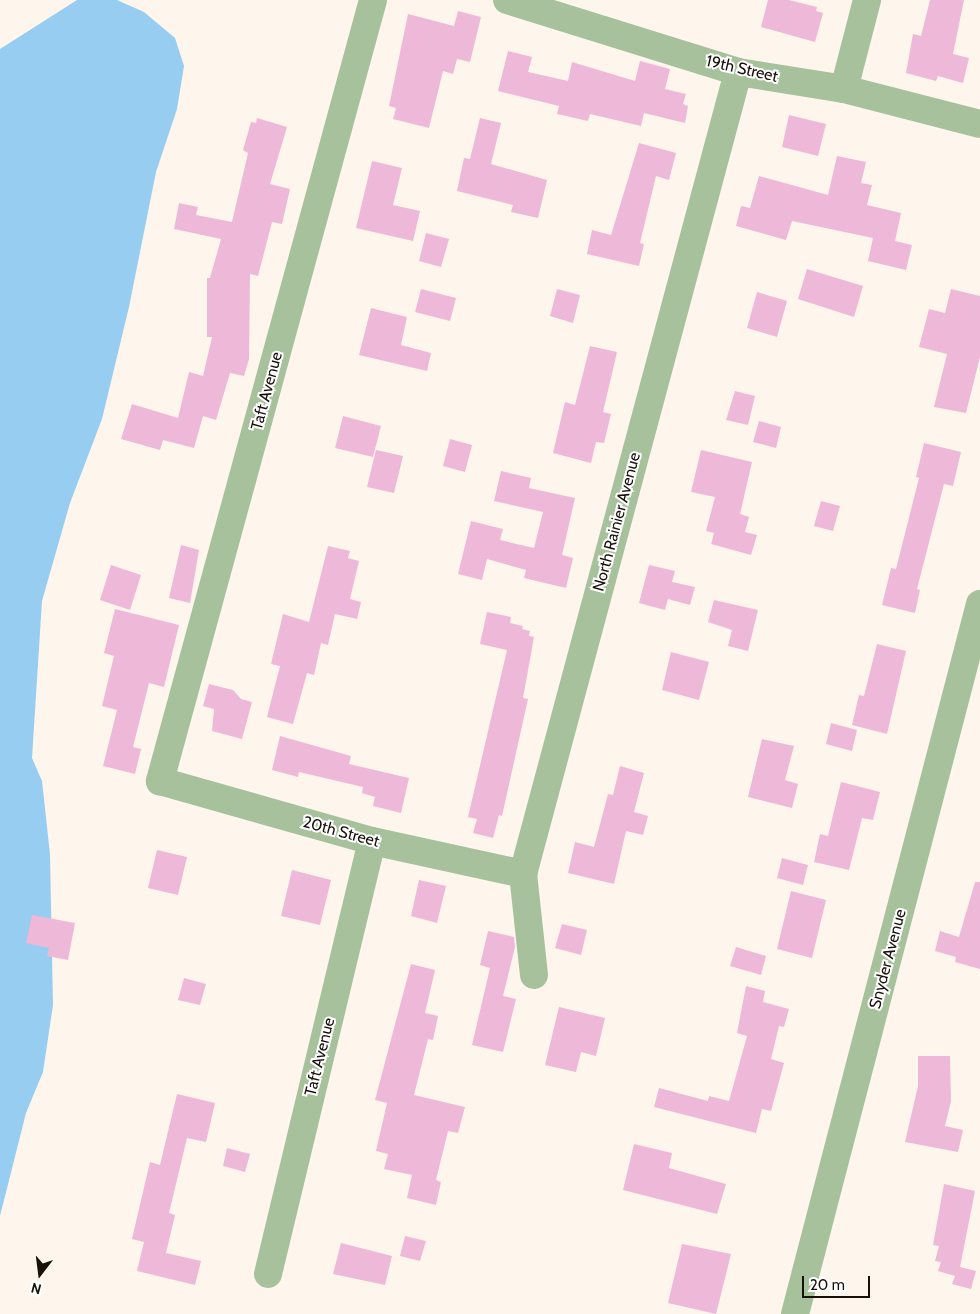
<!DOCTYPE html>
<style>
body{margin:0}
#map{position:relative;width:980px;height:1314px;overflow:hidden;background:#fef6ed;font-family:Cabin,sans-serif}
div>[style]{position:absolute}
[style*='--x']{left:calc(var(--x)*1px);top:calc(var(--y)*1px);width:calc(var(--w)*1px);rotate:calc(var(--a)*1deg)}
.water>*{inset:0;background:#97cdf0}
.building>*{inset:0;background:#eeb8d8}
.minor>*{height:28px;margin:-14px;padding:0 14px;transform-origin:14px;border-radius:14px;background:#a6c19b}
span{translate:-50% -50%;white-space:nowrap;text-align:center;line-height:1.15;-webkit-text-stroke:4px #fff;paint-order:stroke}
.street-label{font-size:16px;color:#18110a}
.north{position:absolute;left:15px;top:1249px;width:50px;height:50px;-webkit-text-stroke:4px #fff;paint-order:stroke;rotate:195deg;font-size:14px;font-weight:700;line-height:20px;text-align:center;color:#18110a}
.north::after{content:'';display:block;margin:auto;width:18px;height:22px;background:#18110a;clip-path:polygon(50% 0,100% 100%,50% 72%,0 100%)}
.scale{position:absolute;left:802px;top:1276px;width:68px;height:22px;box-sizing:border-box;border:2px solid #18110a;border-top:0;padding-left:6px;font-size:15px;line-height:18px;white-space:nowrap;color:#18110a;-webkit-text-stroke:4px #fff;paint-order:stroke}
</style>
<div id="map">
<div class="water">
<i style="clip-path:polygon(77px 0,117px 0,144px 12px,175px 38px,184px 66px,177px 109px,156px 172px,129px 307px,102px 419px,70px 503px,42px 601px,32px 758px,42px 781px,50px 854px,53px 1005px,43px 1072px,26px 1113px,0 1216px,0 49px)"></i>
</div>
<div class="building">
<i style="clip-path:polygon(768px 0,789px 0,817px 7px,816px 11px,823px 13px,815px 42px,761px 27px)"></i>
<i style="clip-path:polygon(930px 0,964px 0,953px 54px,969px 58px,963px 83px,938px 76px,936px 81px,906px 73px,913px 34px,921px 36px)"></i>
<i style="clip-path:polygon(458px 11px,481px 17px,470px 62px,457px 59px,453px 74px,443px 71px,429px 128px,393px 119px,396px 108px,389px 106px,408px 14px,454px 26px)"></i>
<i style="clip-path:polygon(508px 51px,532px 57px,528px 72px,568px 81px,572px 62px,635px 81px,640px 61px,670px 69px,665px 89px,686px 94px,683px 104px,688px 106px,685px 123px,644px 113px,641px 126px,590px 114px,588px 121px,557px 114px,559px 106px,498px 91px)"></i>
<i style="clip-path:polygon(789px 115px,826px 124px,818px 156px,782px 147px)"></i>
<i style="clip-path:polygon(257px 118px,287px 127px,270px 184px,290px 189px,282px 224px,272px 222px,258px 276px,250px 274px,249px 359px,244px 376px,230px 373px,216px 420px,203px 416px,194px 448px,163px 440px,160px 450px,121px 439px,132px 404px,178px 418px,189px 372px,203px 376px,212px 337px,207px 337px,207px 278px,210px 278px,221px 239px,174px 229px,179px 203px,198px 207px,196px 215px,232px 222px,248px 153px,243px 150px,251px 122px,256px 123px)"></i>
<i style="clip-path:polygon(480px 118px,501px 123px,491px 164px,547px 180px,538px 218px,511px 212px,513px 205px,457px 191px,464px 158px,470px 159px)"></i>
<i style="clip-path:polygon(639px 143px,676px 153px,669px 180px,656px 176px,640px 243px,644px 244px,639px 266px,587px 254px,592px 230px,611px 235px)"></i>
<i style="clip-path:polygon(837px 156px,866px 162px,861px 183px,872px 185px,867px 205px,901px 213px,895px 241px,912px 245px,906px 270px,868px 261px,873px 238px,792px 221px,786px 240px,736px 226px,741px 206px,750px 208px,759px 176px,828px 195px)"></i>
<i style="clip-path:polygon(372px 161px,402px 168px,393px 205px,420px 211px,413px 241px,356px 228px)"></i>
<i style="clip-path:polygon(426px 233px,449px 239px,441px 267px,419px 261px)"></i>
<i style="clip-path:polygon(807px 269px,863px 286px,854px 317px,798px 299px)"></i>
<i style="clip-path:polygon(421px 289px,456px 298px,450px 321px,415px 312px)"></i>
<i style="clip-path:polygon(557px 289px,580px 295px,573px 323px,550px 316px)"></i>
<i style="clip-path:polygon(951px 289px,980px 296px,980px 357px,966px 413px,934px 407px,947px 354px,919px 347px,929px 309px,945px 313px)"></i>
<i style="clip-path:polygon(757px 292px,787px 301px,777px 337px,747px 328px)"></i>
<i style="clip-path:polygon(371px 308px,407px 317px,401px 345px,431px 353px,427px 371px,359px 355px)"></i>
<i style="clip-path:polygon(590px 346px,617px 352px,603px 412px,611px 414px,604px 443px,596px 442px,591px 463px,553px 453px,565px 402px,575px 405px)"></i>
<i style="clip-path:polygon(735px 391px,755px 396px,748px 425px,726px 420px)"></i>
<i style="clip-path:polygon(343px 416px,381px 426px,373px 457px,335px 448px)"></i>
<i style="clip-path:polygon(759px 421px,781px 427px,776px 448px,753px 442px)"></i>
<i style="clip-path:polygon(450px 439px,472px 445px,465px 472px,443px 466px)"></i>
<i style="clip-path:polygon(924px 443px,961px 452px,953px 486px,944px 484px,917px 589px,920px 590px,915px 613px,882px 605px,891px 568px,896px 569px,919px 478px,916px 477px)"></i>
<i style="clip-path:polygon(376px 450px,403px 456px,394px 493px,367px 487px)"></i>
<i style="clip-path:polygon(701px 450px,752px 462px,740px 514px,749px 517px,745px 532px,757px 535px,751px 555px,711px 544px,714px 533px,706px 531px,715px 497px,691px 492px)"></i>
<i style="clip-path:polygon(501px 471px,531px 478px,529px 488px,575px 498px,562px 555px,573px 558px,566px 588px,524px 578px,526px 570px,487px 559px,482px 580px,458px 574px,471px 521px,503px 529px,500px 540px,534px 548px,543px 512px,494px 501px)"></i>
<i style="clip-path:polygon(821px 501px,840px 506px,833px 531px,814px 526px)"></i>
<i style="clip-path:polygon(181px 545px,199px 550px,190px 603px,169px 598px)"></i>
<i style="clip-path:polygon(328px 546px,350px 551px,348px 558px,359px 561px,350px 599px,361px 602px,357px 619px,335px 614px,328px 645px,321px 643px,314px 675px,307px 673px,293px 724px,267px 717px,280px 666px,271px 664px,283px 614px,309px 622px)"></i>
<i style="clip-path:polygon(111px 565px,141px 575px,130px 610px,100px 600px)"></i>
<i style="clip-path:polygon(649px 565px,675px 571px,672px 582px,695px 587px,690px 605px,668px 599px,665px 610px,639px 603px)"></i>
<i style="clip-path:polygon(714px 600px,758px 610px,748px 651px,728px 646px,732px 630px,708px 622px)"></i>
<i style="clip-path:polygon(115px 609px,179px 625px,164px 687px,149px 683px,133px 747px,141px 749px,135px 774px,103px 766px,117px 710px,102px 706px,114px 656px,104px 653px)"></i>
<i style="clip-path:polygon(487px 612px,511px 617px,510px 623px,523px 626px,522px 629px,530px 631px,529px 636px,534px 637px,523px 698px,528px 699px,502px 816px,499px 815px,493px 838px,473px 833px,477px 819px,468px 817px,507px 650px,480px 644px)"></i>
<i style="clip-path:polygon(877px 644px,906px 651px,887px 734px,852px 725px,859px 695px,864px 696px)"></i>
<i style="clip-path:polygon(671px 652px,709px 662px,699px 700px,662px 690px)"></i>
<i style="clip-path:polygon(209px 684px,233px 690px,241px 699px,252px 702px,242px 739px,212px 731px,214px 709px,203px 706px)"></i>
<i style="clip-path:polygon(831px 723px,857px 730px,852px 751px,826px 744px)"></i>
<i style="clip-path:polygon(280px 736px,351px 756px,349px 764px,409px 778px,401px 813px,373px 806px,375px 797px,362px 793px,363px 787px,299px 772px,298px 777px,272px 770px)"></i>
<i style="clip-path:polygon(762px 739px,794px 746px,785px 780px,798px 784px,792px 808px,748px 797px)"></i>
<i style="clip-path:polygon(620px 766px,644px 773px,634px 812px,648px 816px,643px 835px,626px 831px,614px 884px,568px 873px,575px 842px,594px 847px,608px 794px,613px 795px)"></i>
<i style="clip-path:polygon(841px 782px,880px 792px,873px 820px,862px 818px,849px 870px,814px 862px,820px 834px,828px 836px)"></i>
<i style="clip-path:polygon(157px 850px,187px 857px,178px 895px,148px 888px)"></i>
<i style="clip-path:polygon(782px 858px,808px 865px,803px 885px,777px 878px)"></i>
<i style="clip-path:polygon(292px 870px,331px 880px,320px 925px,281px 916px)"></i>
<i style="clip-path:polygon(419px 880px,446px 886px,437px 923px,411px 916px)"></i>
<i style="clip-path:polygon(975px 882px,980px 882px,980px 969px,955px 962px,956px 957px,935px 951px,940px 931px,959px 937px)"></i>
<i style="clip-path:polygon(791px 891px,826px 900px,812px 958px,777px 949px)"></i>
<i style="clip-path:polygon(32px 915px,75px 923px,68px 960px,47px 956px,49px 948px,26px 943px)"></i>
<i style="clip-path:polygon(562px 924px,587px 930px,581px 955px,555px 948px)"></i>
<i style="clip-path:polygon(488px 931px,514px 937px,515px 947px,503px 996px,516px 999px,503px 1052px,472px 1045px,490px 968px,480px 965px)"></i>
<i style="clip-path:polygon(736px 947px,766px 956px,761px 975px,730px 966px)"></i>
<i style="clip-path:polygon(411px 964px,435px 970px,425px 1013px,438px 1016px,433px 1040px,428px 1039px,414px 1095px,465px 1107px,458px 1133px,448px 1131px,436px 1180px,441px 1182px,436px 1205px,407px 1198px,412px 1175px,384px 1169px,388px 1154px,376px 1151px,387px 1103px,375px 1100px)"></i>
<i style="clip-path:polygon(184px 978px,206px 984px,200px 1005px,178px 1000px)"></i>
<i style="clip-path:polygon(746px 986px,765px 991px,763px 1002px,789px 1009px,784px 1027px,779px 1026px,771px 1059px,784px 1063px,771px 1111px,762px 1109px,756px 1133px,654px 1107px,659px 1088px,708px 1101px,709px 1096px,729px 1101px,747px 1036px,737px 1033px)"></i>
<i style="clip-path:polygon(559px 1007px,605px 1018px,596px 1056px,581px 1052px,576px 1072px,545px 1065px)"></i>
<i style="clip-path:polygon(918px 1056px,950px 1056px,951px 1101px,945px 1126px,963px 1130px,958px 1152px,905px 1142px,918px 1086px)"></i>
<i style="clip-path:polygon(177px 1094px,215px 1103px,206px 1142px,187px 1138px,169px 1213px,175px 1215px,166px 1253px,201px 1261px,195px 1285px,137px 1271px,144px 1242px,132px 1239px,150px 1162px,160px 1165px)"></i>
<i style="clip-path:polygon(634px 1144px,672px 1153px,669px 1168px,726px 1184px,717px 1214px,623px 1190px)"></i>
<i style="clip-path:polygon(227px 1148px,250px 1154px,245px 1172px,223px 1166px)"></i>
<i style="clip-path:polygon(944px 1184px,975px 1191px,960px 1267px,976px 1271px,971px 1289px,952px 1284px,955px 1276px,938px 1271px,941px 1262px,935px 1261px,939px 1246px,933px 1245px)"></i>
<i style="clip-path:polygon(405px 1236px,426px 1241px,420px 1261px,400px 1256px)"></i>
<i style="clip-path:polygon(341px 1243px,392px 1256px,385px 1285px,333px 1274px)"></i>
<i style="clip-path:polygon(682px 1244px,731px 1254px,716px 1314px,668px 1303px)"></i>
</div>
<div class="minor">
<i style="--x:373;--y:0;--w:810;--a:105.26"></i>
<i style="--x:160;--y:781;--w:220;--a:15.8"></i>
<i style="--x:372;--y:841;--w:155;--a:12.3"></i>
<i style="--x:507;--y:0;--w:242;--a:17.3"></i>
<i style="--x:738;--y:72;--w:107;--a:9.1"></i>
<i style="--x:844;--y:89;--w:140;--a:14.4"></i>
<i style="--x:844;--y:89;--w:92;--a:-75.5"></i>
<i style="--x:534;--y:975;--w:102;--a:-96.2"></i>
<i style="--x:523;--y:874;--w:830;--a:-74.99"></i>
<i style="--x:268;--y:1274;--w:445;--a:-76.5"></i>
<i style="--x:795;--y:1314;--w:734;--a:-75.4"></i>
</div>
<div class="street-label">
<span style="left:742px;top:69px;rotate:13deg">19th Street</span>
<span style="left:267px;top:391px;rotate:-75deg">Taft Avenue</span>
<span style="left:617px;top:522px;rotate:-75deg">North Rainier Avenue</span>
<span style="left:341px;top:832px;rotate:15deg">20th Street</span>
<span style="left:888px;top:959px;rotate:-75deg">Snyder Avenue</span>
<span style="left:320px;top:1057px;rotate:-76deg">Taft Avenue</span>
</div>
<div class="north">N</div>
<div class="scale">20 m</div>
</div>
